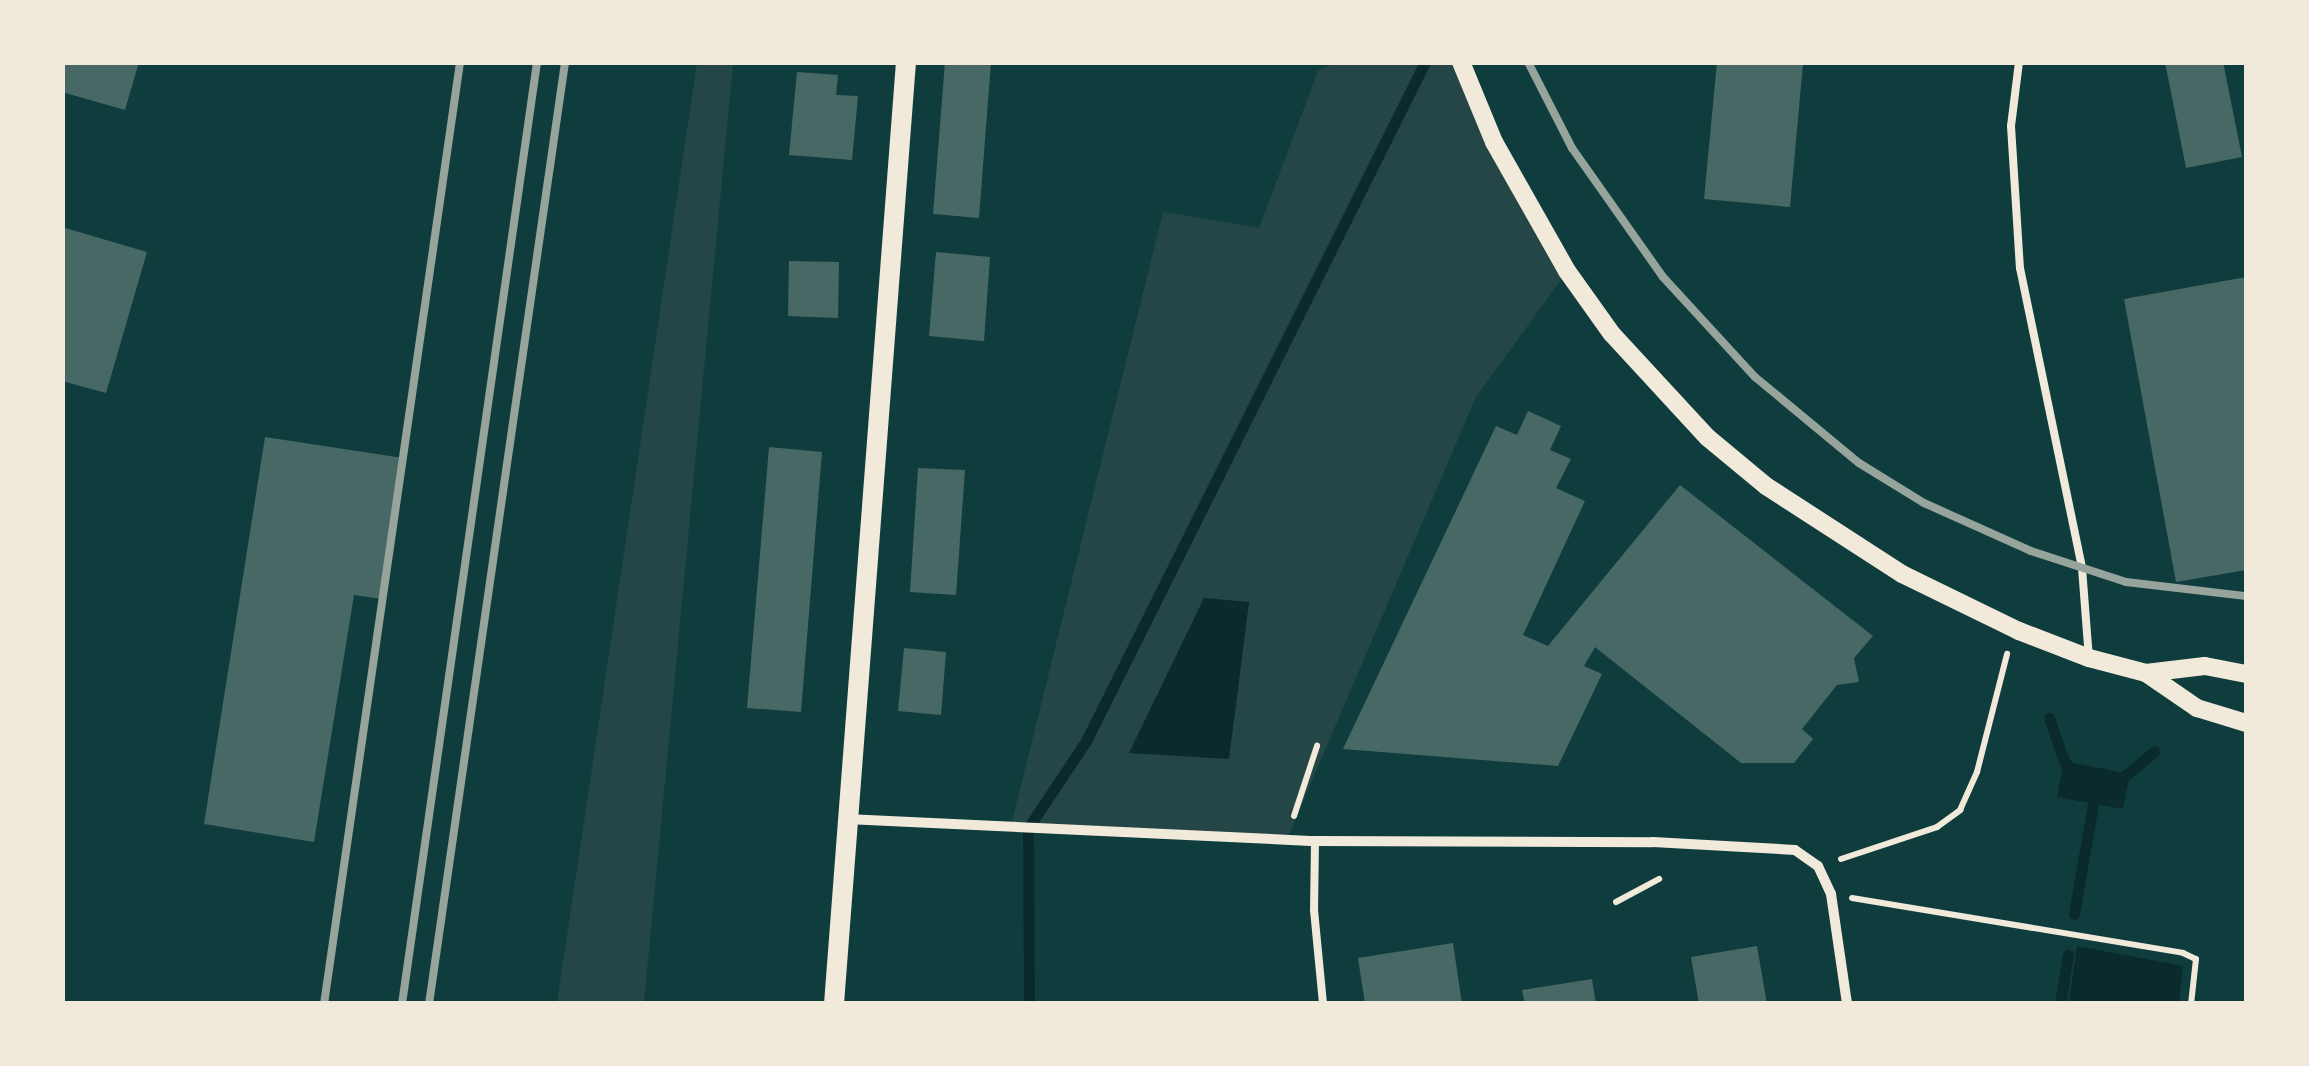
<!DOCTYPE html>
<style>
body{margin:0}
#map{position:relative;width:2309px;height:1066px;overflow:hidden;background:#0f3d3e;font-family:"Zilla Slab",serif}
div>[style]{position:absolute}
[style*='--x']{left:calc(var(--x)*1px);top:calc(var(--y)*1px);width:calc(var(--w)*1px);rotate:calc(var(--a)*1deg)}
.green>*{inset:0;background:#244646}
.water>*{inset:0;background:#0a2a2b}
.stream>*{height:11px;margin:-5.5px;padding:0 5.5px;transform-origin:5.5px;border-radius:5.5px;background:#0a2a2b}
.building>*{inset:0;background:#486865}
.path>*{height:6px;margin:-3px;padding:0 3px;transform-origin:3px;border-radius:3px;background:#f1e9da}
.service>*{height:8px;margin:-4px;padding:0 4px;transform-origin:4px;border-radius:4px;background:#f1e9da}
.minor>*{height:10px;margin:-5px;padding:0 5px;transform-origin:5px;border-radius:5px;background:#f1e9da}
.tertiary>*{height:18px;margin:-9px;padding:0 9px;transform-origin:9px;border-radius:9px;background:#f1e9da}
.secondary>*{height:20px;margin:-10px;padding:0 10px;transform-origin:10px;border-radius:10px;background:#f1e9da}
.rail>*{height:8px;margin:-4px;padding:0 4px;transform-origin:4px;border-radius:4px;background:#97a49c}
span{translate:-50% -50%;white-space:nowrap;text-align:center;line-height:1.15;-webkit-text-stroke:10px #f1e9da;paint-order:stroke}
.frame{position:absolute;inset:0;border:65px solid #f1e9da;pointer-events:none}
</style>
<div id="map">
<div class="green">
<i style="clip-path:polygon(697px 63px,733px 63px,644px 1003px,557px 1003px)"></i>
<i style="clip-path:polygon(1333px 63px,1456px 63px,1566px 273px,1476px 397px,1287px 839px,1011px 826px,1163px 212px,1259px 228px,1318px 71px)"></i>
</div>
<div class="water">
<i style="clip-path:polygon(1204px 598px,1249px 602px,1229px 759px,1129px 753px)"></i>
<i style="clip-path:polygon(2064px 761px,2130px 774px,2123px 809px,2057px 797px)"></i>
<i style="clip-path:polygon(2077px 946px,2183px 966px,2179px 1003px,2069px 1003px)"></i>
</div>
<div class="stream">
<i style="--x:2049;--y:718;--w:46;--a:70.8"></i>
<i style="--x:2064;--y:761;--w:13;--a:48"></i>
<i style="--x:2120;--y:780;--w:45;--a:-39.6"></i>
<i style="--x:2074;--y:914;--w:123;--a:-80.2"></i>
<i style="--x:1029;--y:1004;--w:176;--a:-90.3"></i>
<i style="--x:1028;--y:828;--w:105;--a:-56.3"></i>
<i style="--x:1086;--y:741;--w:759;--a:-63.47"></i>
<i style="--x:2060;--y:1004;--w:50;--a:-80.7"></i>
</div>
<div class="building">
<i style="clip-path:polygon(62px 62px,139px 62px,125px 110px,62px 92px)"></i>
<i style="clip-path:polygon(945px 62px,991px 62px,979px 218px,933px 214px)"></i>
<i style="clip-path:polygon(1717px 62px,1803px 64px,1790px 207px,1704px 199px)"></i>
<i style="clip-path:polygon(2165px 62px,2223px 62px,2242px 157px,2186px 168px)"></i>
<i style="clip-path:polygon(797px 72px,838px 75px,836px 95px,858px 96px,852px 160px,789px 155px)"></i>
<i style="clip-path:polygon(62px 227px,147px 252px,106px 393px,62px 381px)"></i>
<i style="clip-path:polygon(936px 252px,990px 257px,984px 341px,929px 336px)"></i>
<i style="clip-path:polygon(789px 261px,839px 262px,838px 318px,788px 316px)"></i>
<i style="clip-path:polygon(2246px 277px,2246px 570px,2176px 582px,2124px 299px)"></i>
<i style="clip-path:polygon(1528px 411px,1561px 426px,1550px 450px,1571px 459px,1556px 488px,1585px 501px,1523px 635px,1548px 646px,1680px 485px,1873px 636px,1854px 658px,1859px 682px,1837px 685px,1802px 729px,1813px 739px,1794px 763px,1741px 763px,1595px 647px,1584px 666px,1602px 674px,1558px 766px,1343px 749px,1496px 426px,1517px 435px)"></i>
<i style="clip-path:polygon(265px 437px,403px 458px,382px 599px,354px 595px,314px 842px,204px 824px)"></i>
<i style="clip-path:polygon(769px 447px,822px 452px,801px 712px,747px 708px)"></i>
<i style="clip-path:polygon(918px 468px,965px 470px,956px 595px,910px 592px)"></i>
<i style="clip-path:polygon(904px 648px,946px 652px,941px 715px,898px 711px)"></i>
<i style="clip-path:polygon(1453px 943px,1462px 1004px,1365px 1004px,1358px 958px)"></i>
<i style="clip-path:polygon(1757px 946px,1767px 1004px,1699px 1004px,1691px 957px)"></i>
<i style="clip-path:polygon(1592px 979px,1596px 1004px,1525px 1004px,1522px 990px)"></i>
</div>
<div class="path">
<i style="--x:1294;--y:816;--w:74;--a:-71.8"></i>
<i style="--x:1841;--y:859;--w:101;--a:-18.4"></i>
<i style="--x:1937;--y:827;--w:29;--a:-36"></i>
<i style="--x:1960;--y:810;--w:42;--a:-65.9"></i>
<i style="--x:1977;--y:772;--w:122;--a:-75.7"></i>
<i style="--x:1852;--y:898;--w:336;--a:9.4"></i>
<i style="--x:2183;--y:953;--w:14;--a:25"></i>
<i style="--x:2196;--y:959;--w:45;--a:96.3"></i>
<i style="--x:1616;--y:902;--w:49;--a:-28.1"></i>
</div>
<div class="service">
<i style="--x:2019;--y:62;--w:64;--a:97.1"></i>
<i style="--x:2011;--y:126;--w:142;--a:86.4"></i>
<i style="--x:2020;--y:268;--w:306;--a:78.3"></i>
<i style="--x:2082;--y:568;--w:90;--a:85.6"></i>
<i style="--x:1315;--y:841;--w:69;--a:90.8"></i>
<i style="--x:1314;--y:910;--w:94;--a:84.5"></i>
</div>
<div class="minor">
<i style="--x:846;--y:819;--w:470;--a:2.7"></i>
<i style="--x:1315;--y:841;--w:338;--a:0.2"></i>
<i style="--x:1653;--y:842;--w:142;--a:3.2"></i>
<i style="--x:1795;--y:850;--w:28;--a:35"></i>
<i style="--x:1818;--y:866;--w:31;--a:65"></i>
<i style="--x:1831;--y:894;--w:111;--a:81.7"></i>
</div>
<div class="tertiary">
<i style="--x:1461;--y:62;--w:87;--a:67.6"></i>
<i style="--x:1494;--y:142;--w:148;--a:60.5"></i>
<i style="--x:1567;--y:271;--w:77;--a:54.5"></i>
<i style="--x:1612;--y:334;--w:140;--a:47.3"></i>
<i style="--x:1707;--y:437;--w:77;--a:39.7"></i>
<i style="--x:1766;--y:486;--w:162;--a:32.9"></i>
<i style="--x:1902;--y:574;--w:130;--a:26"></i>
<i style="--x:2019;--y:631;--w:75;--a:21.1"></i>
<i style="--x:2089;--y:658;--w:59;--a:14.7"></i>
<i style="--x:2146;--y:673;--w:62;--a:34.5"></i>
<i style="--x:2197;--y:708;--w:51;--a:17"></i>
<i style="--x:2146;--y:673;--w:59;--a:-6.8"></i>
<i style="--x:2205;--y:666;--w:42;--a:11"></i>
</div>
<div class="secondary">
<i style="--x:834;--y:1004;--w:945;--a:-85.63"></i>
</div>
<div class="rail">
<i style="--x:1528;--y:62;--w:97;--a:62.9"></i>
<i style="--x:1572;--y:148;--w:158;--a:54.8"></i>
<i style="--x:1663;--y:277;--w:136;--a:47.4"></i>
<i style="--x:1755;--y:377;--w:135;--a:39.6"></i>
<i style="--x:1859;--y:463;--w:76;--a:31.6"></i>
<i style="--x:1924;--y:503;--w:117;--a:24.2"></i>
<i style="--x:2031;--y:551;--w:100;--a:18.1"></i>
<i style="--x:2126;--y:582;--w:121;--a:6.7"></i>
<i style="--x:324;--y:1004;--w:952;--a:-81.78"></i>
<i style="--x:402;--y:1004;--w:952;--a:-81.84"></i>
<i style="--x:429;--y:1004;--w:952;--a:-81.78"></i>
</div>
<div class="frame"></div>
</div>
